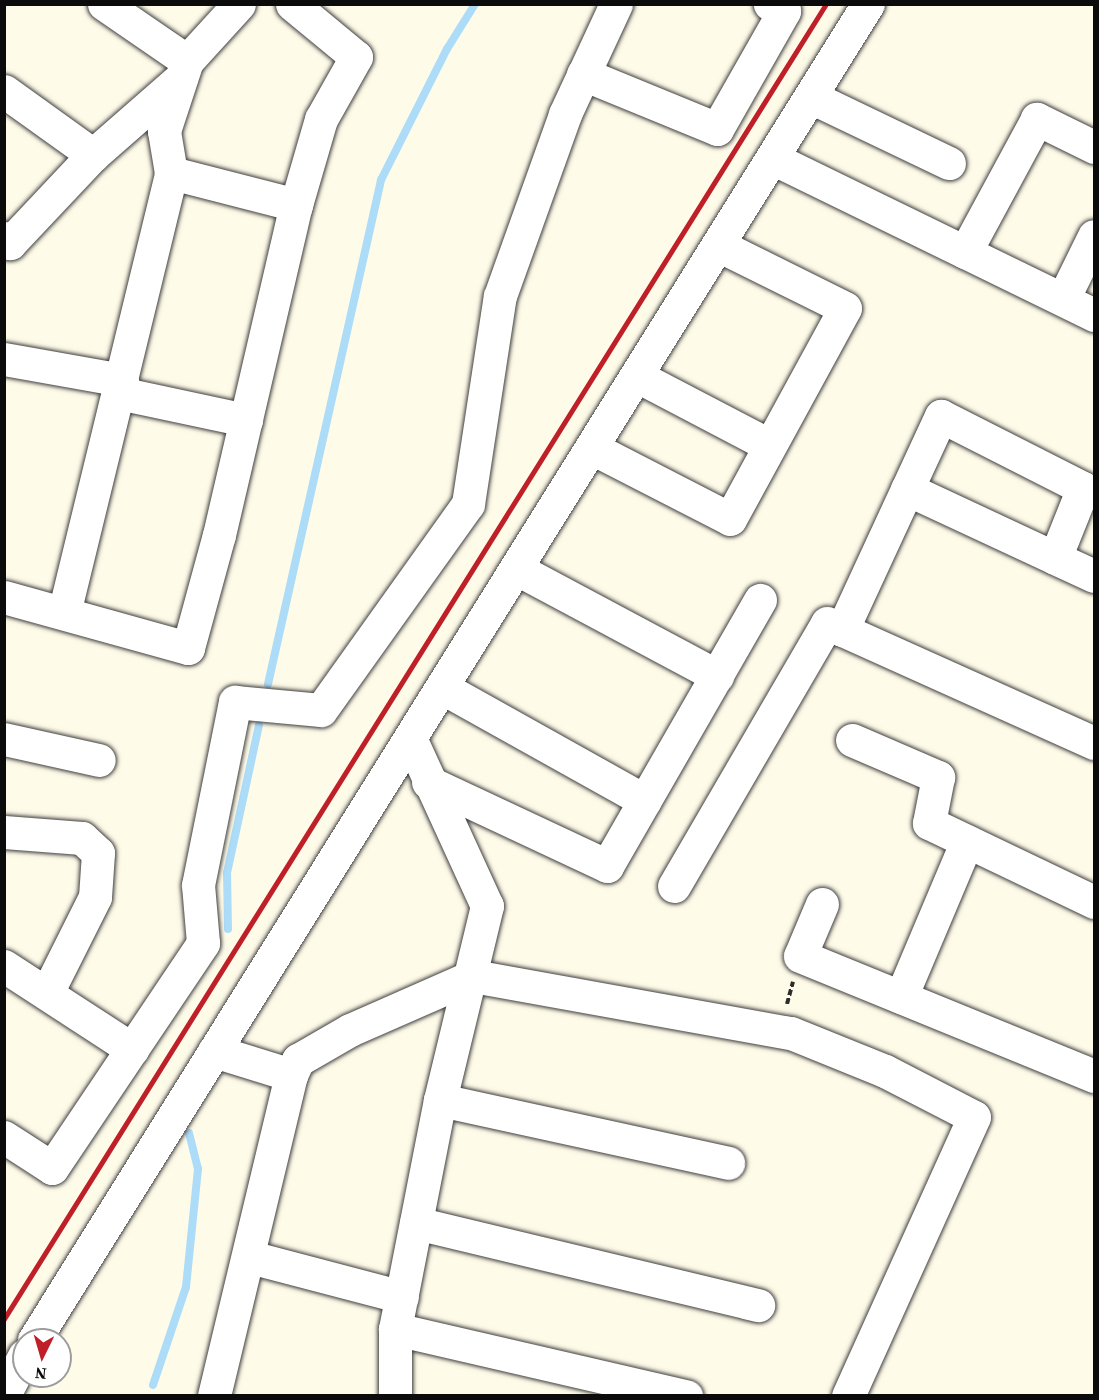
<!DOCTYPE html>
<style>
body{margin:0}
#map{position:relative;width:1099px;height:1400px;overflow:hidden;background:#fffbe9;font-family:"Source Serif 4",serif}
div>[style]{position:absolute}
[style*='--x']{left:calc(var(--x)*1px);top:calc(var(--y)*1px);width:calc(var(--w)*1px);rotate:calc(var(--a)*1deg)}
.stream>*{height:8px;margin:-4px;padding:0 4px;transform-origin:4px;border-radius:4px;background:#acdcf8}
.path>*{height:4px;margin-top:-2px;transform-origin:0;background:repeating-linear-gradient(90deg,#2d2d2d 0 6px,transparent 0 9px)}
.roads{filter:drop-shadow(0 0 2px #3e3e3e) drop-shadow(0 0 2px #3e3e3e)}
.minor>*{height:33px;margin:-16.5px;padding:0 16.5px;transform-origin:16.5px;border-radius:16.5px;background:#fff}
.rail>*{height:4.5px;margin:-2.25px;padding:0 2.25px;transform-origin:2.25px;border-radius:2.25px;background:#bf1f28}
span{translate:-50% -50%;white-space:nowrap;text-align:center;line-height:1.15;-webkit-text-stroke:6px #fff;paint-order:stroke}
.frame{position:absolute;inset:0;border:6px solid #0b0b0b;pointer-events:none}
.north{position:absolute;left:12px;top:1328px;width:60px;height:60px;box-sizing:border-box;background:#fff;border:2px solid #9d9d9d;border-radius:50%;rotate:185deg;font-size:16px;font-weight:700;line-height:24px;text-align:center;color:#0b0b0b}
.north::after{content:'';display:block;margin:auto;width:21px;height:27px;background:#bf1f28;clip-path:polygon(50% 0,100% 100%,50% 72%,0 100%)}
</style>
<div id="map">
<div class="stream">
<i style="--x:268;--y:684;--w:517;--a:-77.36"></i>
<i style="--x:381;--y:180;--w:147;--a:-63.3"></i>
<i style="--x:447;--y:49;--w:53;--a:-58.1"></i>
<i style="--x:228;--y:929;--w:56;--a:-91"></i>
<i style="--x:227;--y:873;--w:151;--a:-77.8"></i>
<i style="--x:153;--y:1385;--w:103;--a:-71.4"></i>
<i style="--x:186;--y:1287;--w:119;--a:-84.2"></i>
<i style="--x:198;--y:1169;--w:37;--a:-104"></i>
</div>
<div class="path">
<i style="--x:787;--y:1004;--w:23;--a:-75"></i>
</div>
<div class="roads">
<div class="minor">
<i style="--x:104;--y:4;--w:101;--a:34.5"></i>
<i style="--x:292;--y:4;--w:83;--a:39.6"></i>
<i style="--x:356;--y:57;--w:71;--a:119.4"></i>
<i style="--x:321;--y:119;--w:90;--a:106.2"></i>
<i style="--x:583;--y:74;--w:145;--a:22.3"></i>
<i style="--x:717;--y:129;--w:136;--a:-60.4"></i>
<i style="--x:784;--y:11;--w:16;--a:-153"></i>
<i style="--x:4;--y:91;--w:110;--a:35.7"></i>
<i style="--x:93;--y:155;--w:117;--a:-41.2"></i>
<i style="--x:811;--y:97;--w:153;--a:25.6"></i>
<i style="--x:1094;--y:147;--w:64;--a:-153.8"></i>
<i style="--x:1037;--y:119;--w:151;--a:118.4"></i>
<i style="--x:965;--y:252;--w:144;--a:26"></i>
<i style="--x:772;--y:158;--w:215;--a:26"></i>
<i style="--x:4;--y:238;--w:8;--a:40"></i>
<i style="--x:10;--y:243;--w:121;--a:-46.7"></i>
<i style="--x:1063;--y:299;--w:70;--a:-63.8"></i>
<i style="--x:4;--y:359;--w:120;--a:10.1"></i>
<i style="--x:637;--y:376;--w:149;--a:27.6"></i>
<i style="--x:119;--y:393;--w:130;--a:12"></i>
<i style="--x:592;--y:448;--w:155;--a:27.2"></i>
<i style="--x:730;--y:519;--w:240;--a:-61.4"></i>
<i style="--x:845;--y:308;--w:142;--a:-153.6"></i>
<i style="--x:907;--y:489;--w:163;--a:25"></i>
<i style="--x:517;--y:569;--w:227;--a:28.1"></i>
<i style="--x:4;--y:597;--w:191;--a:15.5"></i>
<i style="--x:188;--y:648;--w:117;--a:-74.7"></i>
<i style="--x:219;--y:535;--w:339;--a:-76.9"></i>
<i style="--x:296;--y:205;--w:129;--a:-165.6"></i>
<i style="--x:64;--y:613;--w:453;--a:-76.3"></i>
<i style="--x:171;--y:173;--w:43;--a:-99.5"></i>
<i style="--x:164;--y:131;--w:74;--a:-71.8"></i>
<i style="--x:187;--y:61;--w:77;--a:-47.6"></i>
<i style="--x:842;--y:630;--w:236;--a:-65.2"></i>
<i style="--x:941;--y:416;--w:159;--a:26.9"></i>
<i style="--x:1083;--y:488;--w:75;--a:111.8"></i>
<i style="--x:1055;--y:558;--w:43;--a:24.8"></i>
<i style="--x:443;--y:688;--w:231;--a:29.2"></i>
<i style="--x:4;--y:739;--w:97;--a:12.5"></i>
<i style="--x:852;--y:740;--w:94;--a:23.3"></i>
<i style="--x:938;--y:777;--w:47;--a:101.1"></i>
<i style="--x:929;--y:823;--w:183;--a:25.6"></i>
<i style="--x:428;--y:782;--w:198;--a:25.1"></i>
<i style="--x:607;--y:866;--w:307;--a:-60.1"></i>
<i style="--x:4;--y:832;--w:78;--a:4.4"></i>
<i style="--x:82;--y:838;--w:22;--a:43"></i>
<i style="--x:98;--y:853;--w:44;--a:93.9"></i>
<i style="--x:95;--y:897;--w:107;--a:116.6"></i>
<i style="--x:674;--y:886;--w:304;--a:-59.8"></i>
<i style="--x:827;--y:623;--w:293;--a:24.2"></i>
<i style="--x:822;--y:904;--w:56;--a:112.9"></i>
<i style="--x:800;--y:956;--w:318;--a:22.2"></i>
<i style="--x:4;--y:966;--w:153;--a:33"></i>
<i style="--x:901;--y:997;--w:169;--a:-67.1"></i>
<i style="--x:214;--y:1051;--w:81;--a:17.3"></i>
<i style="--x:291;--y:1075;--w:330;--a:103.5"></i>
<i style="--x:291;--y:1075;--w:17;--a:-65"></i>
<i style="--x:298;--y:1060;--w:60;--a:-30"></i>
<i style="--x:350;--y:1030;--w:134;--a:-23.7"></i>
<i style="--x:473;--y:976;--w:323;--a:10.2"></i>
<i style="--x:791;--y:1033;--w:101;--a:22"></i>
<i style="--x:885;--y:1071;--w:100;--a:27.3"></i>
<i style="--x:974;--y:1117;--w:306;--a:114.3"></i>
<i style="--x:440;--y:1100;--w:295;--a:12.3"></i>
<i style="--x:4;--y:1137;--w:57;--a:32.9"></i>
<i style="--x:52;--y:1168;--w:271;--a:-56.1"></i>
<i style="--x:203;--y:943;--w:58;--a:-94.9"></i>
<i style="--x:198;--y:885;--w:187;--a:-78.6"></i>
<i style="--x:235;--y:702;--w:86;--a:5.3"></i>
<i style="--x:321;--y:710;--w:253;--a:-54.5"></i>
<i style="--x:468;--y:504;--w:210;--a:-81.3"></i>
<i style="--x:500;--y:296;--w:193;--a:-70.3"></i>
<i style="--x:565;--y:114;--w:121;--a:-65.1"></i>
<i style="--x:416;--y:1223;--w:352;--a:13.5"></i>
<i style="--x:250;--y:1257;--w:157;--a:14.7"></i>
<i style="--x:395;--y:1329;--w:299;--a:13"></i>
<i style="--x:34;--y:1340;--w:1575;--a:-58.03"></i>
<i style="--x:4;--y:1395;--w:44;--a:-62.9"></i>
<i style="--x:395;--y:1396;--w:67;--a:-90"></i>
<i style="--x:395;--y:1329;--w:233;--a:-78.9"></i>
<i style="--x:440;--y:1100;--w:200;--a:-76.4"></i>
<i style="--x:487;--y:906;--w:183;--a:-114.6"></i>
</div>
</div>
<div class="rail">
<i style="--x:4;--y:1319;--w:1551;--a:-57.99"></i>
</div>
<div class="frame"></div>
<div class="north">N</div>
</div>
